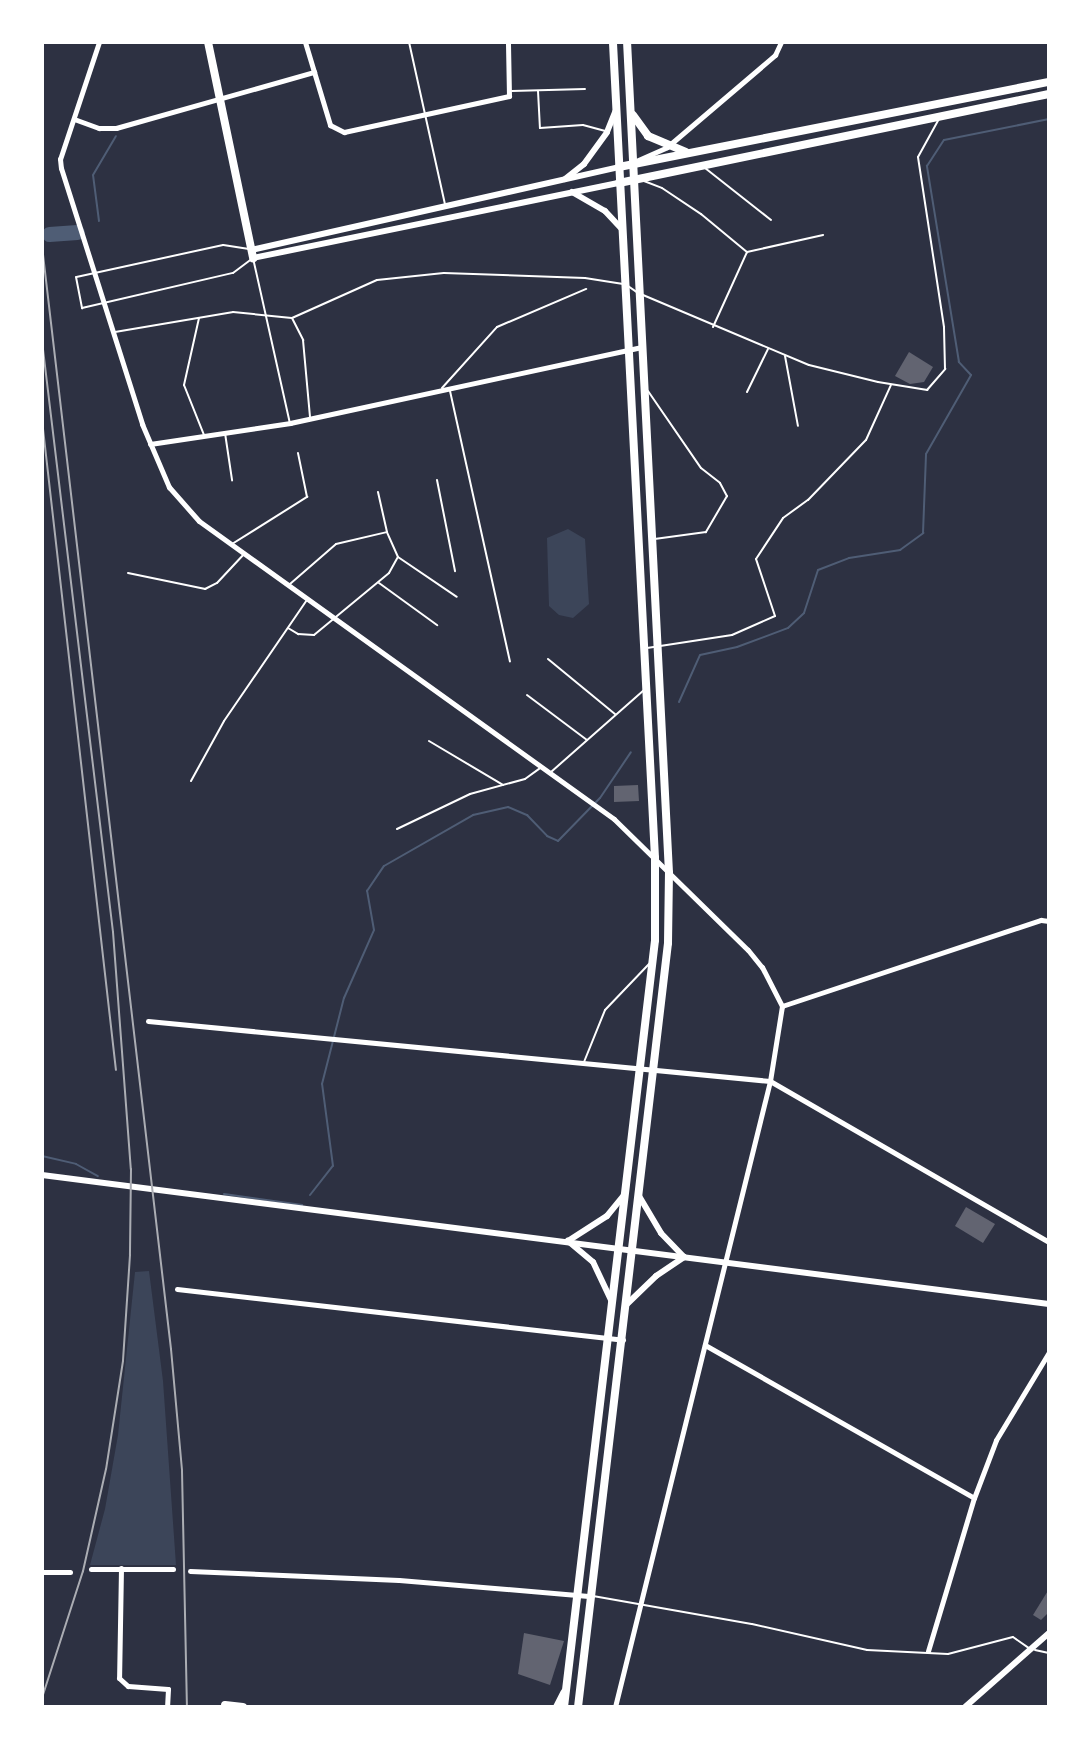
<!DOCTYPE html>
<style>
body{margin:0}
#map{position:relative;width:1091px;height:1749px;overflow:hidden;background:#2d3142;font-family:Bitter,serif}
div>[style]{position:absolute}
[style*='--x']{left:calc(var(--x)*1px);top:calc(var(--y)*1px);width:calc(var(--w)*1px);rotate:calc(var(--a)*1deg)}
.green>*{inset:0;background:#3c4559}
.stream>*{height:2px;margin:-1px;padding:0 1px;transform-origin:1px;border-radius:1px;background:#4f5d75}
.river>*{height:15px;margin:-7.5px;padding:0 7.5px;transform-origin:7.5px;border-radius:7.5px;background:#4f5d75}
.building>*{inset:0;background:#626471}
.service>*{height:2px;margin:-1px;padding:0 1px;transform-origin:1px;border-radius:1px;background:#fff}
.minor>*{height:5px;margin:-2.5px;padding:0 2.5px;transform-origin:2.5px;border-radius:2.5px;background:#fff}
.tertiary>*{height:6px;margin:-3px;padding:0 3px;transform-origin:3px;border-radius:3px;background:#fff}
.secondary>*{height:8px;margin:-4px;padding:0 4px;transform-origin:4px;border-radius:4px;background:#fff}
.primary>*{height:8px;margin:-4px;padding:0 4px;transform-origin:4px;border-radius:4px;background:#fff}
.rail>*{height:2px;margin:-1px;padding:0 1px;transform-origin:1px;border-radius:1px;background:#abadb3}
span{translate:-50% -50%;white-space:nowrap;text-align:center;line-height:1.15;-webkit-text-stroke:5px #fff;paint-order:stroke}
.frame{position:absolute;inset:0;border:44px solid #fff;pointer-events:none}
</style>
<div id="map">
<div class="green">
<i style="clip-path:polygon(568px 529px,585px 539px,589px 604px,573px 618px,559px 615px,549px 606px,547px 538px)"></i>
<i style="clip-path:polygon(149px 1271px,163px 1381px,176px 1565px,90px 1565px,105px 1509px,118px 1435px,135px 1272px)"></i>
</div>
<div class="stream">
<i style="--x:99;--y:221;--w:46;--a:-97.4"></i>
<i style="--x:93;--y:175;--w:45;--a:-59.5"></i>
<i style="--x:679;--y:702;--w:51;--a:-65.9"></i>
<i style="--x:700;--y:655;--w:38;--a:-12"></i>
<i style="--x:737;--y:647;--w:54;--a:-20.4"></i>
<i style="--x:788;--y:628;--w:22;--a:-43"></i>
<i style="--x:804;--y:613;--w:45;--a:-72"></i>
<i style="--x:818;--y:570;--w:33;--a:-21"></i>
<i style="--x:849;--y:558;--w:52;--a:-8.9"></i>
<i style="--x:900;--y:550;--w:29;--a:-36"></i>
<i style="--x:923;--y:533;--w:79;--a:-87.8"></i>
<i style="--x:926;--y:454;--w:91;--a:-60.3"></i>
<i style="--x:971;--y:375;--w:18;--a:-133"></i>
<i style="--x:959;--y:362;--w:199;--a:-99.3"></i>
<i style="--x:927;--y:166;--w:31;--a:-57"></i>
<i style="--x:944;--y:140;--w:107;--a:-11.3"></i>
<i style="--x:42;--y:1156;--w:35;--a:13"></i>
<i style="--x:76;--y:1164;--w:25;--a:29"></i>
<i style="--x:224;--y:1194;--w:79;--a:8"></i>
<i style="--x:310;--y:1195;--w:37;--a:-52"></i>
<i style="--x:333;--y:1166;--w:83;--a:-97.6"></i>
<i style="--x:322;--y:1084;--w:89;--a:-75.7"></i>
<i style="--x:344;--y:998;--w:74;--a:-66.2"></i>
<i style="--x:374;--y:930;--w:40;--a:-100"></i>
<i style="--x:367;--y:891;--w:30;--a:-56"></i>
<i style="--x:384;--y:866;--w:103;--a:-29.8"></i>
<i style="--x:473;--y:815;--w:36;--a:-13"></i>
<i style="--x:508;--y:807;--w:21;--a:23"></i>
<i style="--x:527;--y:815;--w:29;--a:46"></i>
<i style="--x:547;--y:836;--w:12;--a:24"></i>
<i style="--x:558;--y:841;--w:60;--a:-45.7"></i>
<i style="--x:600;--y:798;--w:55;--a:-56"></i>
</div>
<div class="river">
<i style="--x:49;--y:234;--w:28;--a:-4"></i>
</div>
<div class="building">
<i style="clip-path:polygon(909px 352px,933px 367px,924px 382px,910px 384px,895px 376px)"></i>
<i style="clip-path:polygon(638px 785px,639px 801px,614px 802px,614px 786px)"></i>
<i style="clip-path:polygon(966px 1207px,995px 1224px,983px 1243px,955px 1226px)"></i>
<i style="clip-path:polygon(1049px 1589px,1049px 1612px,1041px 1620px,1033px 1615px)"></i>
<i style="clip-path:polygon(524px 1633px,564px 1641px,550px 1685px,518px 1674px)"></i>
</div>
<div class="service">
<i style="--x:409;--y:42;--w:166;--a:77.5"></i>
<i style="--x:512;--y:91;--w:73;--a:-1.6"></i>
<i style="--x:538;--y:91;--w:37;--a:87"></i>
<i style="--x:540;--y:128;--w:43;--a:-4"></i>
<i style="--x:583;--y:125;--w:23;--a:15"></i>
<i style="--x:705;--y:168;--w:84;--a:38.2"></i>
<i style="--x:644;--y:181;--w:19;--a:21"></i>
<i style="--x:662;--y:188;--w:47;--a:33.7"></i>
<i style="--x:701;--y:214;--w:60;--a:39.6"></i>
<i style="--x:249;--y:249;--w:26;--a:-171"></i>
<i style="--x:223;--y:245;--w:150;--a:167.7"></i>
<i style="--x:76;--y:277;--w:32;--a:79"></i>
<i style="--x:82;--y:308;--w:155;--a:-13.1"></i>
<i style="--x:233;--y:273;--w:25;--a:-37"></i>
<i style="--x:253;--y:258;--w:169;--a:77.4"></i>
<i style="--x:747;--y:252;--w:78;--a:-12.6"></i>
<i style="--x:628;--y:286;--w:12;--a:35"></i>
<i style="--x:643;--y:295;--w:180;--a:22.9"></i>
<i style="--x:809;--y:365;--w:71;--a:13.8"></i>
<i style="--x:878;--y:382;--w:50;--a:9.3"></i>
<i style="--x:927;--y:390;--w:28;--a:-49"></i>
<i style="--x:945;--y:369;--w:42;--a:-91.4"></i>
<i style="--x:944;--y:327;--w:172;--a:-98.7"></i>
<i style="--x:918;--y:157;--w:43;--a:-61.1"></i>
<i style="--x:199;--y:318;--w:69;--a:102.6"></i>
<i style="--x:184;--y:385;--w:54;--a:68.2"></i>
<i style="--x:292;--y:318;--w:25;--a:63"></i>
<i style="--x:303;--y:340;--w:77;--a:84.8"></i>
<i style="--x:713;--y:327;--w:82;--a:-65.6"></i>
<i style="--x:115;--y:332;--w:120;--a:-9.6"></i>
<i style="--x:233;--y:312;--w:59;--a:5.8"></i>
<i style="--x:292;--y:318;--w:93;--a:-24.1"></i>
<i style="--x:377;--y:280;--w:67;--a:-6"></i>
<i style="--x:444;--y:273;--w:141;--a:2"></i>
<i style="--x:585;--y:278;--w:37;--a:9"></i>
<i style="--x:785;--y:356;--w:71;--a:79.5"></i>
<i style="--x:442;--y:388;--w:82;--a:-48"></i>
<i style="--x:497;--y:327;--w:97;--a:-23.1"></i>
<i style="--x:450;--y:391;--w:277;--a:77.5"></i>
<i style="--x:648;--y:391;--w:93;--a:55.5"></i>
<i style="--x:701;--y:468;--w:24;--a:38"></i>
<i style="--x:720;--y:483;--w:15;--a:62"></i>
<i style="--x:727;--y:496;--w:42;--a:120.3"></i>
<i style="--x:706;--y:532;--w:52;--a:172.3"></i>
<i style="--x:747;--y:392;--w:48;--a:-64"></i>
<i style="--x:225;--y:433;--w:48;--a:81.5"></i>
<i style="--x:437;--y:480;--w:93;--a:78.8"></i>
<i style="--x:232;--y:544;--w:89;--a:-32.1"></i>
<i style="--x:307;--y:497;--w:45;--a:-101.6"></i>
<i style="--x:398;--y:557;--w:71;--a:34.1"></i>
<i style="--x:128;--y:573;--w:79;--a:11.7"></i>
<i style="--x:205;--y:589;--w:13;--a:-27"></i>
<i style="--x:217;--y:583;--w:38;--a:-47"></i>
<i style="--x:379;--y:583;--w:72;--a:35.9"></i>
<i style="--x:290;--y:584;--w:61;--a:-41"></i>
<i style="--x:336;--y:544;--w:52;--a:-13.2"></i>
<i style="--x:288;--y:628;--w:12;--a:31"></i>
<i style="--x:298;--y:634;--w:16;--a:4"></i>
<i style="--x:314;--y:635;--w:97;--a:-39.6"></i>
<i style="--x:389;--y:573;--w:18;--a:-61"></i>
<i style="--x:398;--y:557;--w:27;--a:-114"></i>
<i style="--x:387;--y:532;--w:41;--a:-102.7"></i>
<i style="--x:647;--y:648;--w:86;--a:-8.7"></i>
<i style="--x:732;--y:635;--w:47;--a:-23.8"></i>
<i style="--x:775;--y:616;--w:60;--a:-108.4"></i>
<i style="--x:756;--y:559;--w:49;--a:-56.6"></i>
<i style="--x:783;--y:518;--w:31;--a:-36"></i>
<i style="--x:808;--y:500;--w:83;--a:-46"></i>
<i style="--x:866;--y:440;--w:60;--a:-65.6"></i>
<i style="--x:548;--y:659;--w:87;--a:39.4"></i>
<i style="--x:527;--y:695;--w:75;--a:36.9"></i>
<i style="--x:429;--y:741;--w:86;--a:30.7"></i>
<i style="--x:551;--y:772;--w:124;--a:-41.4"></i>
<i style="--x:191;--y:781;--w:68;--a:-61.2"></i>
<i style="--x:224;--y:721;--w:147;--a:-55.6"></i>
<i style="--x:397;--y:829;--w:81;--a:-25.6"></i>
<i style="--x:470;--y:794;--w:57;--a:-15.3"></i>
<i style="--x:525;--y:779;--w:19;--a:-36"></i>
<i style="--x:584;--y:1062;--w:56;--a:-68"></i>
<i style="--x:605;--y:1010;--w:64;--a:-46.3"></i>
<i style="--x:593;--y:1596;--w:161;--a:10"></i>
<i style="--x:752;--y:1624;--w:118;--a:12.7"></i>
<i style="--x:867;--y:1650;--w:81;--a:2.8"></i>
<i style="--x:948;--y:1654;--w:67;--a:-14.7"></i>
<i style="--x:1013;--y:1637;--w:19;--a:35"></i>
<i style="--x:1035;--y:1650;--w:14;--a:12"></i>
</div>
<div class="minor">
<i style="--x:99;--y:42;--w:123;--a:108.4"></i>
<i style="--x:60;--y:159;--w:9;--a:84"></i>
<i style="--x:61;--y:168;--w:269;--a:72.4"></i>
<i style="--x:142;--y:424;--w:69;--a:66.8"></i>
<i style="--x:169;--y:487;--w:45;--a:48.6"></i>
<i style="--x:199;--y:521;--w:511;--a:35.68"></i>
<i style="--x:614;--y:819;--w:187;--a:44.4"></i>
<i style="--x:748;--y:950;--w:22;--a:51"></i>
<i style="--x:762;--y:967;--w:44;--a:62.9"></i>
<i style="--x:782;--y:1006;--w:76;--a:99.1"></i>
<i style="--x:770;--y:1081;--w:645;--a:103.91"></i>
<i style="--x:305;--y:42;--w:87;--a:73.2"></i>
<i style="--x:330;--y:125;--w:16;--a:27"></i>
<i style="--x:344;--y:132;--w:169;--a:-12.3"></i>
<i style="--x:509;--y:96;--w:54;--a:-91.1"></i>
<i style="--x:74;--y:119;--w:27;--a:20"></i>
<i style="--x:99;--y:128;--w:17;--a:0"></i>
<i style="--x:116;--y:128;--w:206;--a:-15.8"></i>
<i style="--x:636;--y:161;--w:34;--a:-24"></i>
<i style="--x:667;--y:147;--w:142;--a:-40.4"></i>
<i style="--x:775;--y:55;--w:14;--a:-65"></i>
<i style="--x:150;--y:444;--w:142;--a:-8.5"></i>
<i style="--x:290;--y:423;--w:361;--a:-12.2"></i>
<i style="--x:782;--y:1006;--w:273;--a:-18.4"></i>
<i style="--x:1041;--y:920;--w:8;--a:7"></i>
<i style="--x:148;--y:1021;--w:625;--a:5.51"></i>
<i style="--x:770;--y:1081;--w:322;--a:30"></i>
<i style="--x:177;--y:1289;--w:449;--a:6.5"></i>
<i style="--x:705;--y:1345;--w:309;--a:29.6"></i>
<i style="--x:121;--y:1568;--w:110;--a:91"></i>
<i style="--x:119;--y:1678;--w:12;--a:42"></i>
<i style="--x:128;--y:1686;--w:40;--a:4.3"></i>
<i style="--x:168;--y:1689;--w:18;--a:93"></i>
<i style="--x:91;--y:1569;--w:82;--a:0"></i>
<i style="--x:190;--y:1571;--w:209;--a:2.5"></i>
<i style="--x:399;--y:1580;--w:193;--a:4.8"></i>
<i style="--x:42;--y:1572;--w:28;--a:0"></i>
<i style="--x:928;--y:1651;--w:160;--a:-73.3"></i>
<i style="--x:974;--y:1498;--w:62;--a:-69.2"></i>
<i style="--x:996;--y:1440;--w:103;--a:-58.9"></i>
</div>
<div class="tertiary">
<i style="--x:565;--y:179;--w:24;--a:-38"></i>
<i style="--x:584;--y:164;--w:39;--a:-54"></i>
<i style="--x:607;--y:132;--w:22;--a:-68"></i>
<i style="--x:572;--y:192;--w:38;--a:30"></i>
<i style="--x:605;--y:211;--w:26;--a:47"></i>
<i style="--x:251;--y:250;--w:377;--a:-12.7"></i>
<i style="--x:253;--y:258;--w:374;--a:-11.6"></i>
<i style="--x:42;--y:1175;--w:1015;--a:7.3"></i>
<i style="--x:611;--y:1300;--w:42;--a:-115.3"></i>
<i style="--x:593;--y:1262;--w:33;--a:-140"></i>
<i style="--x:568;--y:1241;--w:46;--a:-32.7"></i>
<i style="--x:607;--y:1216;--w:27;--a:-51"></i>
<i style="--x:626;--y:1305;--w:42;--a:-44"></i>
<i style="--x:656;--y:1276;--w:34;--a:-34"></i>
<i style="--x:684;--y:1257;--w:33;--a:-134"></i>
<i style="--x:661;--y:1233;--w:43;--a:-120.7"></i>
<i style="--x:965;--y:1707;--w:112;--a:-41.4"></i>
</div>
<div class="secondary">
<i style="--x:208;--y:42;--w:221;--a:78.2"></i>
</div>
<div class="primary">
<i style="--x:633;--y:115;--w:26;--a:54"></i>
<i style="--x:648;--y:136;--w:41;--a:22.8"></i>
<i style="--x:619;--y:167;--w:438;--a:-11.2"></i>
<i style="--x:619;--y:183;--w:439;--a:-11.7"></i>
<i style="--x:225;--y:1705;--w:18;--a:6"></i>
<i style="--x:557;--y:1707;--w:16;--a:-63"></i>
<i style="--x:564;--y:1707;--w:772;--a:-83.23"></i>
<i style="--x:655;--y:940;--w:82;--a:-90"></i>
<i style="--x:655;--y:858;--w:817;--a:-92.95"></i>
<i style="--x:578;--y:1707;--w:769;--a:-83.28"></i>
<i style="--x:668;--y:943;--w:70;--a:-89.2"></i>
<i style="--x:669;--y:873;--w:832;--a:-92.89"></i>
</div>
<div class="rail">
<i style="--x:42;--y:246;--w:1111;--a:83.33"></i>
<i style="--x:171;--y:1349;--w:122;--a:84.8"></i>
<i style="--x:182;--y:1471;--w:236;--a:88.8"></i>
<i style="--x:42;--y:341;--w:595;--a:83.15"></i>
<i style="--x:113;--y:932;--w:238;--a:85.7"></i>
<i style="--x:131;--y:1169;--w:86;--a:90.7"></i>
<i style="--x:130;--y:1255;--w:106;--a:93.8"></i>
<i style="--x:123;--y:1361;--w:109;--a:98.9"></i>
<i style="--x:106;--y:1469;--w:105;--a:102.7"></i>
<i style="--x:83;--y:1571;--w:133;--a:107.9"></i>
<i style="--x:42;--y:420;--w:654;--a:83.51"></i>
</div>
<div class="frame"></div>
</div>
